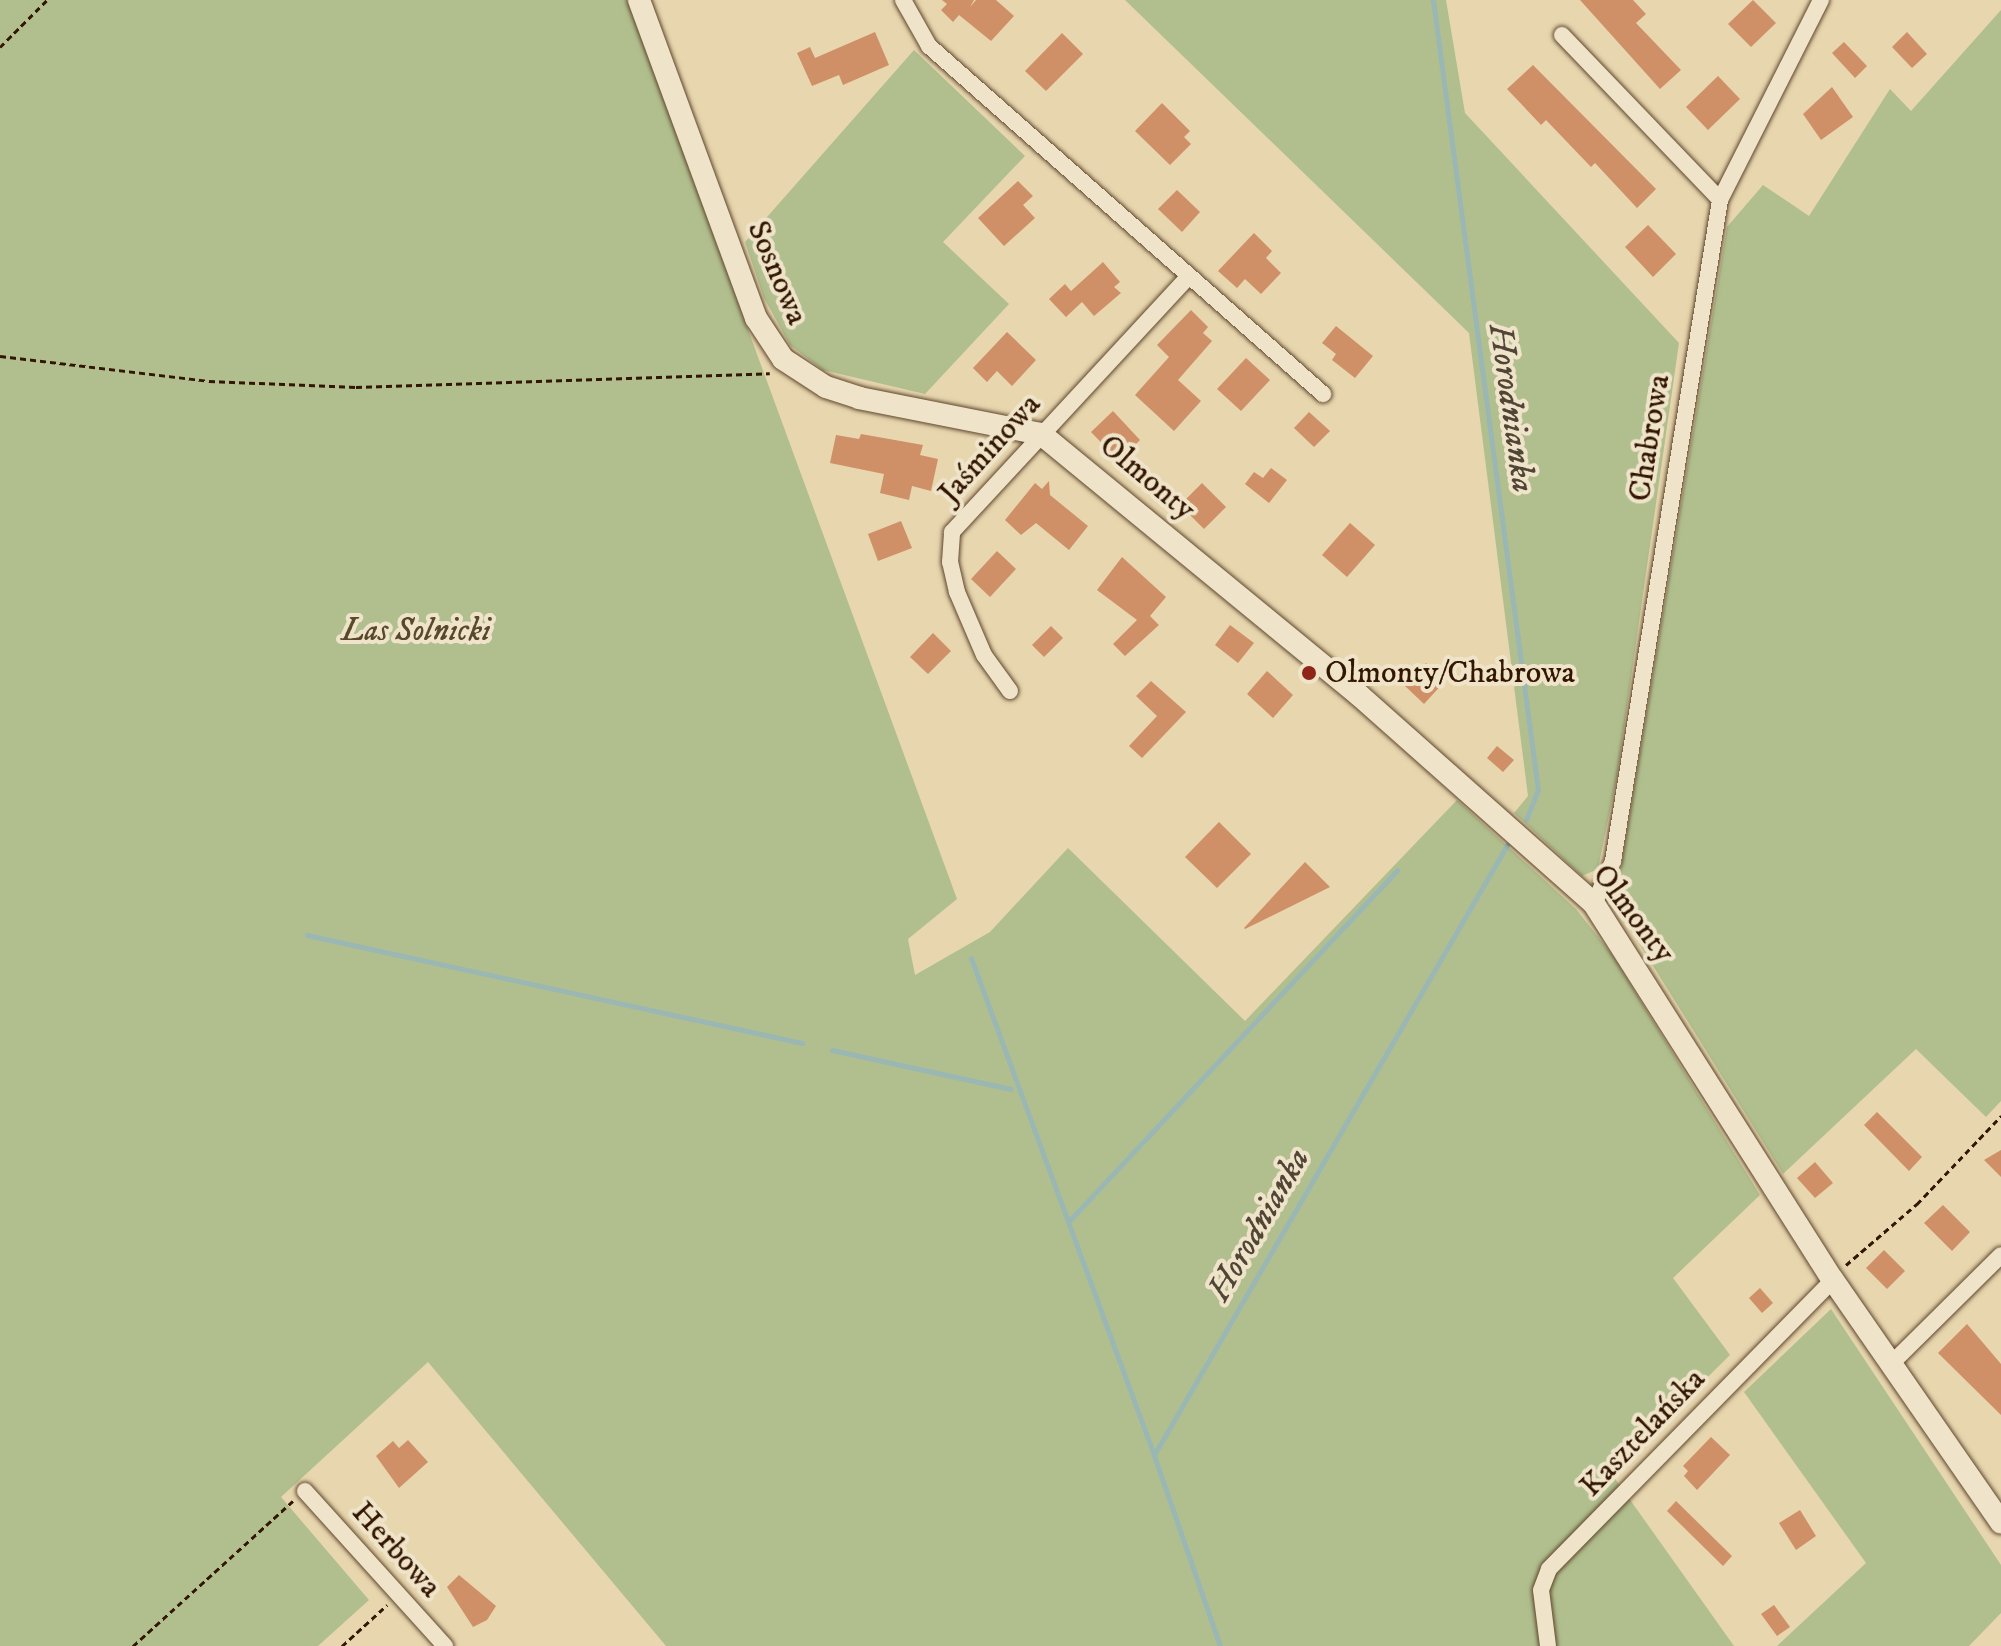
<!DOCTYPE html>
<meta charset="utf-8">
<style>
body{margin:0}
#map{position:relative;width:2001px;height:1646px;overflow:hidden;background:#e7d6ae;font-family:"IM FELL DW Pica",serif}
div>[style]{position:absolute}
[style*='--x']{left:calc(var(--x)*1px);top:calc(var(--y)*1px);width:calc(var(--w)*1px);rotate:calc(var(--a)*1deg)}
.green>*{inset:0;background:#b1bf8e}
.stream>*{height:5px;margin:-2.5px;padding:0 2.5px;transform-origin:2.5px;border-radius:2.5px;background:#9ab7b4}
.building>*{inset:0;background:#cf9067}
.path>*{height:3px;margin-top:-1.5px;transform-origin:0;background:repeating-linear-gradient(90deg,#321600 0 6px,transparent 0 10px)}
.roads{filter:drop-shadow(0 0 2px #5f462c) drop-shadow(0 0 2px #5f462c)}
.minor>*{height:16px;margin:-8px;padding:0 8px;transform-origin:8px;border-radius:8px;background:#efe4ca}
.tertiary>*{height:22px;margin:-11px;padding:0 11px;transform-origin:11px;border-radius:11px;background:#efe4ca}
.dots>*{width:22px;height:22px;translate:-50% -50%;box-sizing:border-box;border:4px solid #efe4ca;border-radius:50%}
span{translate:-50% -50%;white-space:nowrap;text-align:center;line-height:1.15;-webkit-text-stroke:8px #efe4ca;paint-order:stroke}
.street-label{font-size:32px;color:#321600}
.park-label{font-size:32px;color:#58492b;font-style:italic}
.poi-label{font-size:32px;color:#321600}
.left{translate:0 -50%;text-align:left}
.water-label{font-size:34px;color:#514636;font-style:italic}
</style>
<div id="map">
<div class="green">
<i style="clip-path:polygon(0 0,627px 0,957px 899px,908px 939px,915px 975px,990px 932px,1068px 848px,1245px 1021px,1457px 800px,1576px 909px,1613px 956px,1760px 1195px,1673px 1278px,1730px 1355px,1611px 1473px,1734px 1646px,666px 1646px,428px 1362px,281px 1497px,369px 1600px,318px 1646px,0 1646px)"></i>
<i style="clip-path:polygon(1125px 0,1446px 0,1465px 113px,1679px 343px,1617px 776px,1598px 869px,1582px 876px,1514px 813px,1528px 796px,1469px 333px)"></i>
<i style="clip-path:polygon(2001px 10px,2001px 1101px,1986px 1117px,1916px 1049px,1783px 1174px,1615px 905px,1727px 227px,1763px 185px,1809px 216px,1890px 89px,1911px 111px)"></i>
<i style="clip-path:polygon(914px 50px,1025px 156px,943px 242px,1009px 304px,925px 394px,823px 370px,790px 345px,764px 298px,745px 242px)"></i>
<i style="clip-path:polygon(1831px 1309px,2001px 1565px,2001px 1613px,1969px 1646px,1777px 1646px,1866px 1563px,1744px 1392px)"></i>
</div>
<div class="stream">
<i style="--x:1433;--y:0;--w:797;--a:82.43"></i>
<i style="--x:1538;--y:790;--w:32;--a:112"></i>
<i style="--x:307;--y:935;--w:507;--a:12.31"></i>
<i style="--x:971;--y:958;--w:530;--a:69.79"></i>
<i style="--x:832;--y:1050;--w:183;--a:12.3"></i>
<i style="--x:1068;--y:1222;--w:482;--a:-46.9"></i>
<i style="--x:1220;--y:1646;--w:202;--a:-109.1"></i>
<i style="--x:1154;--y:1455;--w:705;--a:-59.94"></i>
</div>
<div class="building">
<i style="clip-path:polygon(942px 0,974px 0,970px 7px,976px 0,996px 0,1014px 16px,991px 41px,959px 15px,953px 22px,941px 10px,947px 4px)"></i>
<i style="clip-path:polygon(1580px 0,1633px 0,1646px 14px,1636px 23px,1681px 70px,1660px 89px)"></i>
<i style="clip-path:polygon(1753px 0,1776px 23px,1751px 47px,1728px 24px)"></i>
<i style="clip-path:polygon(875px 32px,889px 65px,843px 85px,839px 75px,812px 86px,797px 53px,810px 47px,815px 58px)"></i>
<i style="clip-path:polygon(1907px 32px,1927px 54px,1912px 68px,1892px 47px)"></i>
<i style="clip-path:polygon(1062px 33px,1083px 54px,1046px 91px,1025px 71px)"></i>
<i style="clip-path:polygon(1844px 42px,1867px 66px,1855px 78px,1832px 53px)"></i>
<i style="clip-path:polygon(1533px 65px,1656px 189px,1637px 208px,1595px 163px,1591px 167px,1546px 120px,1541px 125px,1507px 89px)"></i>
<i style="clip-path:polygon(1718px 76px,1740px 99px,1708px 130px,1686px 107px)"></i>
<i style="clip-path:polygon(1832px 87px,1853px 117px,1821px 140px,1803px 114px)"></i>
<i style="clip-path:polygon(1162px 103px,1190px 131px,1184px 137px,1191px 144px,1170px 165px,1135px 131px)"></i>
<i style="clip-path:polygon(1018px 181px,1033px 196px,1023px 205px,1035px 218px,1004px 246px,978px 218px)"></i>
<i style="clip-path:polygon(1177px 190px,1200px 212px,1182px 232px,1158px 209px)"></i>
<i style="clip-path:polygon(1648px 225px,1676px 254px,1653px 277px,1625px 247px)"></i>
<i style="clip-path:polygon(1254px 233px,1272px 251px,1266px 258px,1281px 273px,1261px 294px,1245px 279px,1237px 288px,1218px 271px)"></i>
<i style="clip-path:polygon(1103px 262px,1120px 282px,1114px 287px,1121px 293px,1094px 316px,1082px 302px,1066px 317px,1049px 299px,1065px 284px,1071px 291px)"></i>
<i style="clip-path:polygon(1191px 310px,1208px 327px,1203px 333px,1212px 341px,1178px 380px,1201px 401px,1174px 431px,1135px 395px,1169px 357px,1157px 345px)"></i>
<i style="clip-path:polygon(1336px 326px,1373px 356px,1355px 378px,1332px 360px,1336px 354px,1322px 343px)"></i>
<i style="clip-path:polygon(1007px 332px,1036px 360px,1012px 386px,997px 371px,987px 382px,973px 368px)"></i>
<i style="clip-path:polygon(1246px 358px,1270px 380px,1241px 411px,1217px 389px)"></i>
<i style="clip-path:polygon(1113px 411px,1140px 440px,1119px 461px,1091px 432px)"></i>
<i style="clip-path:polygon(1309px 412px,1330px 431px,1314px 447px,1294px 428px)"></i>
<i style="clip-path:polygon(861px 434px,923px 445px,920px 455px,938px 459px,931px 491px,912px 486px,909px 500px,880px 493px,884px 474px,830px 463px,836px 435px,859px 439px)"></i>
<i style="clip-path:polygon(1271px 468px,1287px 480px,1269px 503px,1245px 484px,1254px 472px,1263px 478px)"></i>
<i style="clip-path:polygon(1049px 481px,1050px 495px,1088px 526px,1069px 550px,1036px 523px,1021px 535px,1005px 520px,1035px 483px,1042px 489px)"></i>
<i style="clip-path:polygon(1202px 483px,1226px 507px,1204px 529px,1180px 505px)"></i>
<i style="clip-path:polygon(901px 521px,912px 548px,878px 561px,868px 534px)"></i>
<i style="clip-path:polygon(1350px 523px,1375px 545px,1347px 577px,1322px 555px)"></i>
<i style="clip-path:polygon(997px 551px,1016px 569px,990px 597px,971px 579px)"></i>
<i style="clip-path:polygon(1122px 557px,1166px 597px,1150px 616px,1159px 625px,1125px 656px,1113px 644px,1137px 620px,1097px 590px)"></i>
<i style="clip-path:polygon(1230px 625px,1254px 643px,1238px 663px,1215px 645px)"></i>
<i style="clip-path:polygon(1051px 626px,1063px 638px,1044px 657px,1032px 645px)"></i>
<i style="clip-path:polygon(933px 633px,951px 651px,928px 674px,910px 657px)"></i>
<i style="clip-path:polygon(1426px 663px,1445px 681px,1424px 704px,1405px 686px)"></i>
<i style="clip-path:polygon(1267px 671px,1293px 695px,1273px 718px,1247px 694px)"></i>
<i style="clip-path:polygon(1151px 681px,1186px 712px,1142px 758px,1129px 746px,1157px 716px,1136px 696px)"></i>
<i style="clip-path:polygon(1497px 746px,1514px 760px,1503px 772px,1487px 758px)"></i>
<i style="clip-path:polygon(1219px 822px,1251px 854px,1217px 888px,1185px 857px)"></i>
<i style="clip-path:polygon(1305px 862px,1330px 887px,1245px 929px,1244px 928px)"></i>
<i style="clip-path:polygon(1877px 1112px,1922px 1157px,1909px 1171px,1864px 1125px)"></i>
<i style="clip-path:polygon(2001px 1150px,2001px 1177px,1984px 1160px)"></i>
<i style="clip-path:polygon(1815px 1162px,1833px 1183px,1815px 1198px,1797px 1178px)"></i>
<i style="clip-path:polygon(1943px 1205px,1970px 1232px,1952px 1251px,1924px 1223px)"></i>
<i style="clip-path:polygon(1884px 1250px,1905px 1271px,1887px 1289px,1866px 1268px)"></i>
<i style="clip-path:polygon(1760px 1288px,1773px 1303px,1762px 1313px,1749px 1298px)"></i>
<i style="clip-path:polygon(1967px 1324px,2001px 1364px,2001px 1415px,1938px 1353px)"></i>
<i style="clip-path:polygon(1711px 1437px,1730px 1455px,1697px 1490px,1684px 1476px,1688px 1471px,1683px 1466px)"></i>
<i style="clip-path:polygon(408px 1440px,428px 1462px,399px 1488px,376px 1456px,393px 1441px,399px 1448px)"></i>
<i style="clip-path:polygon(1676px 1501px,1732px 1556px,1723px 1566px,1667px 1511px)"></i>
<i style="clip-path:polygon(1800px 1510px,1816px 1536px,1796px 1550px,1779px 1523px)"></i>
<i style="clip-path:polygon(459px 1575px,496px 1606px,487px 1620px,473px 1627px,447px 1587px)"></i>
<i style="clip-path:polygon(1774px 1605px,1790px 1627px,1777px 1636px,1761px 1614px)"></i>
</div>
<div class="path">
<i style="--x:0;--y:47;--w:66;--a:-45"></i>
<i style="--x:0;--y:356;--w:210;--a:6.8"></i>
<i style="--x:209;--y:381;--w:147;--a:2.3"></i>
<i style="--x:356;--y:387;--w:414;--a:-1.9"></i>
<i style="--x:1846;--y:1265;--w:94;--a:-40.7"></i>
<i style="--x:1917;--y:1204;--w:122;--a:-46.3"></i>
<i style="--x:133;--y:1646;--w:216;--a:-42.2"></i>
<i style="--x:342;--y:1646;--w:61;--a:-42.3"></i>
</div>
<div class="roads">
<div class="minor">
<i style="--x:903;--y:0;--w:53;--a:60.5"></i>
<i style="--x:929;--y:46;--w:526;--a:41.45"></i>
<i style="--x:1562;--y:35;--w:228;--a:46.2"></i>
<i style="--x:1010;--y:691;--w:44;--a:-125.8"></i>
<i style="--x:984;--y:655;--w:69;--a:-113.2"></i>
<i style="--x:957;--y:592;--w:31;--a:-103"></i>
<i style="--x:950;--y:562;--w:30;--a:-86"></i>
<i style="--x:952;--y:532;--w:346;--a:-47.2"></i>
<i style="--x:1594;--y:904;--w:47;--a:-66.2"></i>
<i style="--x:1613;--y:861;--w:670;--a:-80.8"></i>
<i style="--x:1720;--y:200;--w:224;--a:-63.2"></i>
<i style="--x:1892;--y:1363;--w:153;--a:-44.7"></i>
<i style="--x:305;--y:1491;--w:209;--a:47.9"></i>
<i style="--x:1548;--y:1646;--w:56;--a:-97.1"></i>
<i style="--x:1541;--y:1590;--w:22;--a:-69"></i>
<i style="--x:1549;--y:1569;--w:405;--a:-45.5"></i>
</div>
<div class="tertiary">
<i style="--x:639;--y:0;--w:339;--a:69.8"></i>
<i style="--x:756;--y:318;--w:49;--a:56.6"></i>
<i style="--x:783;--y:359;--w:51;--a:33.1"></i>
<i style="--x:826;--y:387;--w:35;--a:18"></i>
<i style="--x:859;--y:398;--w:186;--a:11.2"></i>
<i style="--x:1041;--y:434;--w:411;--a:39.4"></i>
<i style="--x:1359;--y:695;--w:314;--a:41.6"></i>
<i style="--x:1594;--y:904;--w:446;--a:57.6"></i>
<i style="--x:1833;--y:1280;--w:295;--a:55.3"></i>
</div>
</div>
<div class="dots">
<i style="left:1309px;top:673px;background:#8f2418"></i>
</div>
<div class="street-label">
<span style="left:777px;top:273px;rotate:67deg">Sosnowa</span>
<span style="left:1650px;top:438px;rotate:-81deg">Chabrowa</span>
<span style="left:990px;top:449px;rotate:-48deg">Jaśminowa</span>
<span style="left:1147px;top:478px;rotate:40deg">Olmonty</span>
<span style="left:1633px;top:914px;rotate:53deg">Olmonty</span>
<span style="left:1643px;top:1433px;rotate:-46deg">Kasztelańska</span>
<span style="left:396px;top:1550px;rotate:48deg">Herbowa</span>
</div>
<div class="park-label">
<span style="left:416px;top:631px">Las Solnicki</span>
</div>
<div class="poi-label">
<span class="left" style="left:1325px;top:673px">Olmonty/Chabrowa</span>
</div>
<div class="water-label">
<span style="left:1511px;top:408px;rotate:82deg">Horodnianka</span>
<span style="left:1259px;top:1225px;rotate:-60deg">Horodnianka</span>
</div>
</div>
